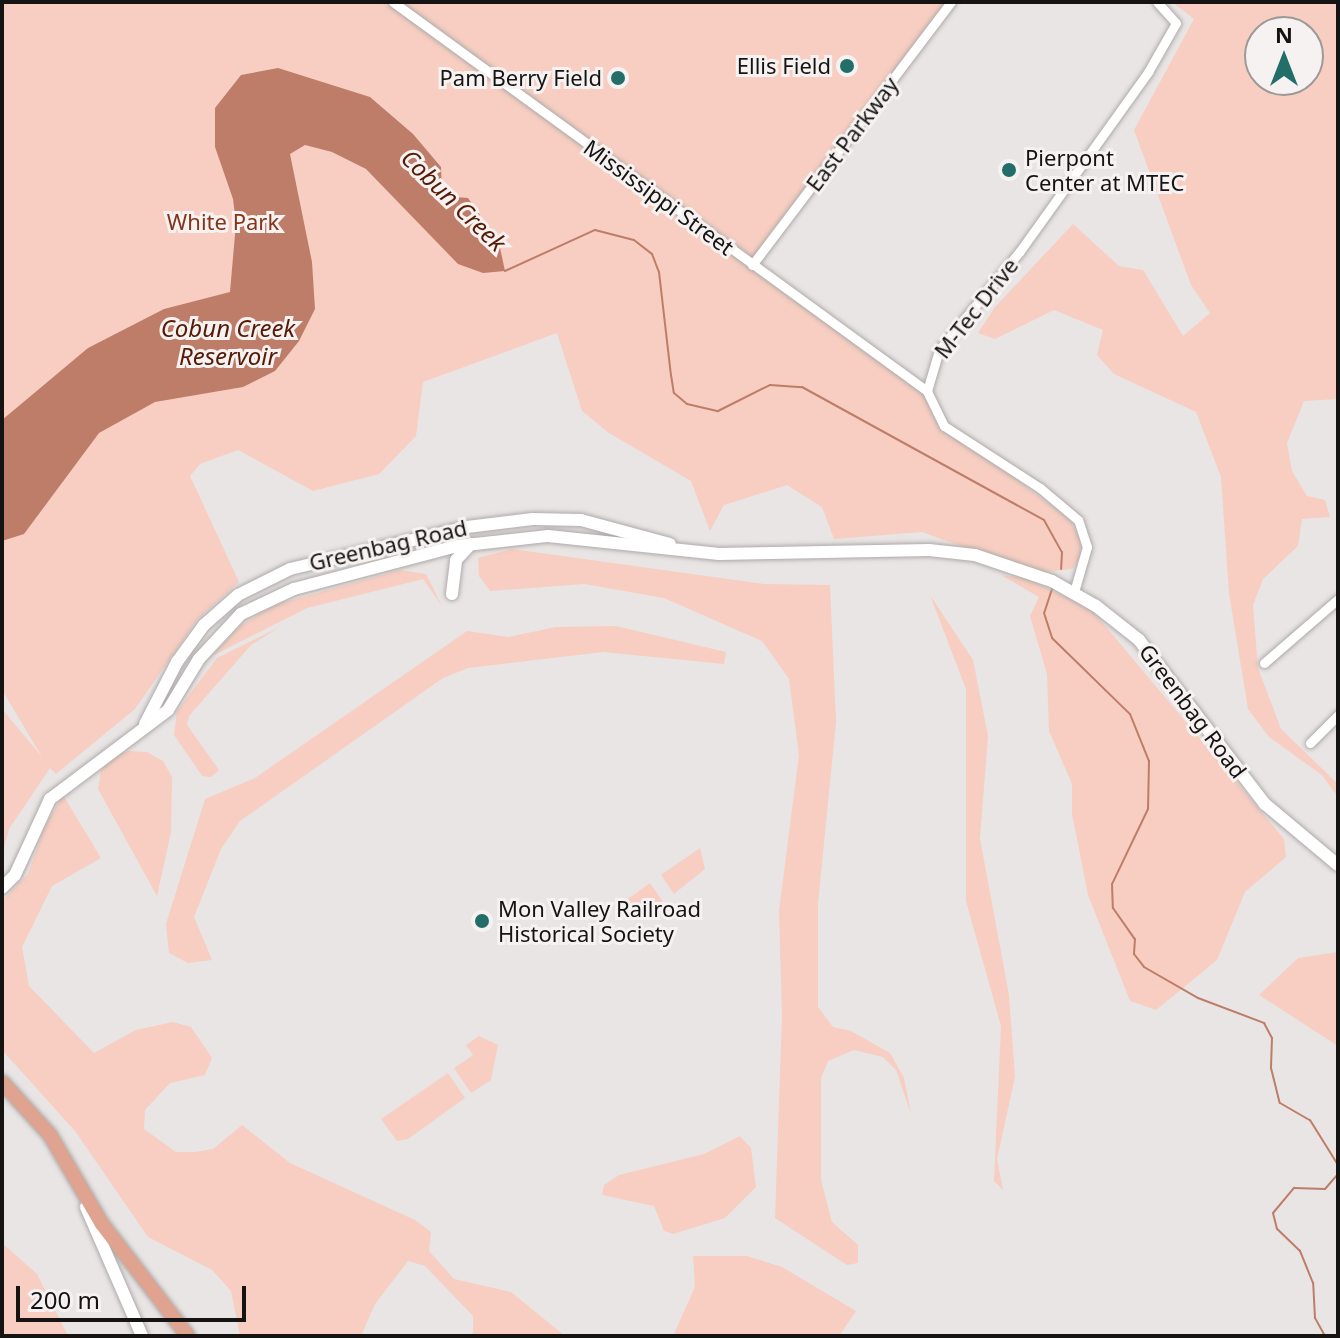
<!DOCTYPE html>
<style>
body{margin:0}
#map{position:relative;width:1340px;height:1338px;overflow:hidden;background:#e9e5e4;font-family:"Noto Sans",sans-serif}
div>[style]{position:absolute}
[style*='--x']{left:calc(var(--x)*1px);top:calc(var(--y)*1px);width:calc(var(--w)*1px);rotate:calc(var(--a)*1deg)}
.green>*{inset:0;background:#f7cec1}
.water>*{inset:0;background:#be7d68}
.stream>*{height:2px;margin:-1px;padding:0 1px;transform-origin:1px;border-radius:1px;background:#be7d68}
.roads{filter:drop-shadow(0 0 2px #aeaaa9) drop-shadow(0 0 2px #aeaaa9)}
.minor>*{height:9px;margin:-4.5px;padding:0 4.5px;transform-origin:4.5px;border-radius:4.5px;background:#fff}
.secondary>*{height:12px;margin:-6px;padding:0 6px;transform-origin:6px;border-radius:6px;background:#fff}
.primary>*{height:14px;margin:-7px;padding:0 7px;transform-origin:7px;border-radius:7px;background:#dfa390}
.dots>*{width:22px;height:22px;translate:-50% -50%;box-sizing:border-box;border:4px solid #f6f2f1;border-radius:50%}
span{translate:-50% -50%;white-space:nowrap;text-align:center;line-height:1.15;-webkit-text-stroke:6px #f6f2f1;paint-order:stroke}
.poi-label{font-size:22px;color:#151413}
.right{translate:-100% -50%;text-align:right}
.left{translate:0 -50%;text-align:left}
.street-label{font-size:22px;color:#151413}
.park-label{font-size:22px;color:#843419}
.water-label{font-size:24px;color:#561b05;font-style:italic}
.frame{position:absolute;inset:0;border:4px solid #151413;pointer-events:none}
.north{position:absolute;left:1244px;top:16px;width:80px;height:80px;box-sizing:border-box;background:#f6f2f1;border:2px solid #9c9998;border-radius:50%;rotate:0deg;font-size:22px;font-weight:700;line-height:32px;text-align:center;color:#151413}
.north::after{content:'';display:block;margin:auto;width:28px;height:36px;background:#246e69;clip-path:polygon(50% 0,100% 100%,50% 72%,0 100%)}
.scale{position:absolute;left:16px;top:1286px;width:230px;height:36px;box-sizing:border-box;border:4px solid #151413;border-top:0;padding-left:10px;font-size:24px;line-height:28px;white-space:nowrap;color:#151413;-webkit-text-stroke:6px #f6f2f1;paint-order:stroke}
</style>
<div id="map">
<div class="green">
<i style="clip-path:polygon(2px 2px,951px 2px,753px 265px,927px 391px,944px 426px,1070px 519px,1080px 539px,1081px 556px,1072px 569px,1035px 573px,922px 532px,834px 539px,822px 507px,787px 485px,724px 505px,710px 531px,691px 481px,609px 433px,582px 411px,557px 333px,423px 382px,416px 436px,379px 474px,313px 491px,238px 450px,200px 464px,190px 476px,239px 582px,197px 620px,135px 709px,56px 774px,50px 768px,9px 829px,2px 855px,2px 709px,42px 757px,2px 690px)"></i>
<i style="clip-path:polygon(evenodd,1172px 2px,1338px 2px,1338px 399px,1304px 401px,1287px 443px,1292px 471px,1307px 496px,1325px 500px,1330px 517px,1302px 519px,1298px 546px,1263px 579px,1253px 605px,1258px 668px,1281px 729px,1338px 784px,1338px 797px,1322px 775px,1269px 737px,1248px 709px,1229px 593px,1221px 477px,1196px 412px,1114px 374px,1097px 355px,1103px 330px,1054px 310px,995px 339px,978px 333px,995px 307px,1073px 224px,1119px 266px,1143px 270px,1183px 336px,1210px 313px,1191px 285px,1134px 130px,1194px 19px,1172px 2px,1260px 32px,1308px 32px,1308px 80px,1260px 80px,1260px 32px)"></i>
<i style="clip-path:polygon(512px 549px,764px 584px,830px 585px,836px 722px,818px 904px,818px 1007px,833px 1027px,851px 1031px,890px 1053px,904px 1078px,911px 1114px,896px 1070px,883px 1057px,854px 1050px,828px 1061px,821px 1078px,821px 1180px,832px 1222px,858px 1245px,858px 1263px,847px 1265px,775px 1218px,782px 1016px,779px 911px,799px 755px,789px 679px,762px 641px,664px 598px,584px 584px,490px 591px,479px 576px,478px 558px)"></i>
<i style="clip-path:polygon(400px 570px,426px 574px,442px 606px,423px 579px,307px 608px,212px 656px,240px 626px,274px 605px)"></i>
<i style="clip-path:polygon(1001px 575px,1026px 578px,1091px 609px,1284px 839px,1286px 857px,1245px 892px,1217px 960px,1156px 1010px,1130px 1001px,1088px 895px,1072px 814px,1072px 784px,1049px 731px,1047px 674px,1030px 616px,1039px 597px)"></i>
<i style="clip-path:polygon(930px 595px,973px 660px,988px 736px,980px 839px,1009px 995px,1015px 1077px,997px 1159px,1003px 1190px,994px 1181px,1001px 1026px,966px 901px,966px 689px)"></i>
<i style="clip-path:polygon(616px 626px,726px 652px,724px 664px,603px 652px,468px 668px,443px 678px,240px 821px,221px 849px,194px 917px,212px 960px,188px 963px,169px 953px,166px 924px,205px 799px,255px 778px,467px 631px,508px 637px,556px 627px)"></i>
<i style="clip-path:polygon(280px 627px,251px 645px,189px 716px,187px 725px,219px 770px,211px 777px,202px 776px,174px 735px,177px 711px,217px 658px)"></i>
<i style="clip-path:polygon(128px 751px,147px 752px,163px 761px,172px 777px,171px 832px,157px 896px,98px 789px,101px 771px,111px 757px)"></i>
<i style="clip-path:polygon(63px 795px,101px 858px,52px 886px,22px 947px,29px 986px,94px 1053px,136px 1030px,173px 1022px,191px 1027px,212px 1058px,205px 1075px,170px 1083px,145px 1110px,144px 1129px,176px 1152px,195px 1152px,213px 1149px,242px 1125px,290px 1163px,415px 1220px,431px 1232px,429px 1251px,454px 1279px,511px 1292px,565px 1336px,466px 1336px,473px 1333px,473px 1316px,425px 1266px,408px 1261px,375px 1304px,361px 1336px,240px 1336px,231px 1291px,212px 1270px,148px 1237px,75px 1131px,2px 1050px,2px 901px,28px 874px,44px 828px)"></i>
<i style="clip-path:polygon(700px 848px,705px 869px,674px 894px,661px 875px)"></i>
<i style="clip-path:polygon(650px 883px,663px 902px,639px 920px,625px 901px)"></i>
<i style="clip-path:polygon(1338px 952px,1338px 1046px,1259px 995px,1298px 958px)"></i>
<i style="clip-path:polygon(479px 1036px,498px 1045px,491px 1080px,471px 1093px,454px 1068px,473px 1055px,466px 1045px)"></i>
<i style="clip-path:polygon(448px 1073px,465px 1098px,408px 1139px,397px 1141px,381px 1119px)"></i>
<i style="clip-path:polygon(740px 1136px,751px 1148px,756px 1187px,725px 1218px,673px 1234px,664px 1231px,654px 1206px,602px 1195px,604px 1185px,619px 1175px,704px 1154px)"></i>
<i style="clip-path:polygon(2px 1243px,37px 1274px,68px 1336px,2px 1336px)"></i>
<i style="clip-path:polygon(693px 1256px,747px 1256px,782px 1267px,856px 1311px,839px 1336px,673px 1336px,695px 1287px)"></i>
</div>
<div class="water">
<i style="clip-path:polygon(278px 68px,370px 97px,413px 134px,441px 167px,442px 196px,468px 198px,499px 243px,505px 271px,483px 273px,458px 264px,366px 169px,332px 152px,305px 145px,290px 154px,312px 262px,315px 309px,299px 341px,275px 371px,243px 387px,155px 402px,99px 433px,24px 534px,2px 541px,2px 420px,88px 348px,164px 309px,230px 292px,236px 223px,233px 199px,215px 147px,215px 108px,241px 75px)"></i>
</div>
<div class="stream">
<i style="--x:505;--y:271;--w:99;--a:-24.5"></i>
<i style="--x:595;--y:230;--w:40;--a:14.4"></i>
<i style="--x:634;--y:240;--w:23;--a:38"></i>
<i style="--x:652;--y:254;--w:19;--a:69"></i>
<i style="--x:659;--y:272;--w:104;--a:83.4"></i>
<i style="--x:671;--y:375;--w:18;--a:81"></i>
<i style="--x:674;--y:393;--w:17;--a:40"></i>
<i style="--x:687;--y:404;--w:32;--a:13"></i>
<i style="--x:718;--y:411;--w:58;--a:-26.6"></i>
<i style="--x:770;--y:385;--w:32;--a:4"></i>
<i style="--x:802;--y:387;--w:276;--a:28.8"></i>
<i style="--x:1044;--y:520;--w:37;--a:61"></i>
<i style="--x:1062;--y:552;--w:17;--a:93"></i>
<i style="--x:1052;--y:589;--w:25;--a:108"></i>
<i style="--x:1044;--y:613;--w:26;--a:72"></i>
<i style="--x:1052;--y:638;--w:109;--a:44.3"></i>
<i style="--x:1130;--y:714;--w:51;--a:68"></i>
<i style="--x:1149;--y:761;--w:48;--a:91.2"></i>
<i style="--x:1148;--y:809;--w:83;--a:115.6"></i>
<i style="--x:1112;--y:884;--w:24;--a:88"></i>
<i style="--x:1113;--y:908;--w:38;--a:55"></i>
<i style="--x:1135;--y:939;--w:15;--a:94"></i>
<i style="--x:1134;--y:954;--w:16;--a:52"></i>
<i style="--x:1144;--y:967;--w:62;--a:29.9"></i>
<i style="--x:1198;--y:998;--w:71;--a:20.7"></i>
<i style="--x:1264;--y:1023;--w:17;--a:62"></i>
<i style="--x:1272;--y:1038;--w:30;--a:92"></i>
<i style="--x:1271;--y:1068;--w:36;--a:76"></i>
<i style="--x:1280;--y:1103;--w:34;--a:30"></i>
<i style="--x:1310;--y:1120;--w:53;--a:58.1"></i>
<i style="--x:1325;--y:1336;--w:21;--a:-119"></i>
<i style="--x:1315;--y:1318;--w:35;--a:-93"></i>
<i style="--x:1313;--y:1283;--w:35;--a:-112"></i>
<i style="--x:1300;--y:1251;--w:32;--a:-136"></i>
<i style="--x:1277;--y:1229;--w:16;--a:-104"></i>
<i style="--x:1273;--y:1213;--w:33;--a:-50"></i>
<i style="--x:1294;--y:1188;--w:31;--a:2"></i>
<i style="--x:1325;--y:1189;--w:20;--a:-49"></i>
</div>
<div class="roads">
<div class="minor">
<i style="--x:393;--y:2;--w:661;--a:36.07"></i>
<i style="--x:752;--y:265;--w:330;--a:-52.9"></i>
<i style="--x:1074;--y:592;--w:47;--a:-73.9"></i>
<i style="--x:1087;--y:547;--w:28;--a:-108"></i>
<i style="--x:1078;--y:520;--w:50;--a:-139.9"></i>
<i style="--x:1040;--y:488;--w:114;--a:-147.1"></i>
<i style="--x:944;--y:426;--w:39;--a:-116"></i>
<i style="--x:927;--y:391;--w:43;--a:-73.7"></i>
<i style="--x:939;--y:350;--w:128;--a:-50.7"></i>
<i style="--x:1020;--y:251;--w:220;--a:-54.4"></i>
<i style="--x:1148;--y:72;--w:56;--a:-60.3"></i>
<i style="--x:1176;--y:23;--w:28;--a:-132"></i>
<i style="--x:1264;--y:663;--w:98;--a:-40.9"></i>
<i style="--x:1310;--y:743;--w:40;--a:-45"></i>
</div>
<div class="secondary">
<i style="--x:452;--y:594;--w:34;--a:-83"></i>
<i style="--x:456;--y:560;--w:22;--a:-47"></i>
<i style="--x:145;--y:724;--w:70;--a:-62.7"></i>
<i style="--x:177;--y:662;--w:46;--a:-53.9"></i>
<i style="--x:204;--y:625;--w:45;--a:-41.4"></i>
<i style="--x:238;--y:595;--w:58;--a:-26.6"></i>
<i style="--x:290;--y:569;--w:182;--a:-13.3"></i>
<i style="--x:467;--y:527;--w:66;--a:-6.9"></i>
<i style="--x:533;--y:519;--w:48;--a:1.2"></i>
<i style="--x:581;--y:520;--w:92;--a:15.1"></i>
<i style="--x:2;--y:888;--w:18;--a:-45"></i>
<i style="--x:15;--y:875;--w:84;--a:-65.3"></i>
<i style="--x:50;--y:799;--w:148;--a:-37"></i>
<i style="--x:168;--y:710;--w:60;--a:-58.7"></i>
<i style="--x:199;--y:659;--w:62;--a:-47"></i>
<i style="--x:241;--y:614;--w:59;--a:-25.3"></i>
<i style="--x:294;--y:589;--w:169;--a:-14.8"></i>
<i style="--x:457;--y:546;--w:92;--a:-6.3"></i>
<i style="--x:548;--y:536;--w:172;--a:6"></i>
<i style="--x:719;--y:554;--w:210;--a:-1.1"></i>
<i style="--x:929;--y:550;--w:46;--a:6.2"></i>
<i style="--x:975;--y:555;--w:81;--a:18.7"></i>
<i style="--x:1052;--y:581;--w:51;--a:29.6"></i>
<i style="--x:1096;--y:606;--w:55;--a:38.3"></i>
<i style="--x:1139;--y:640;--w:207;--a:52.5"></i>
<i style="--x:1265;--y:804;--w:95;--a:39.9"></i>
<i style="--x:86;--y:1207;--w:141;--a:66.5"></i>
</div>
<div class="primary">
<i style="--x:2;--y:1082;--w:72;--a:47.8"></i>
<i style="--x:50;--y:1135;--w:103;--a:59.7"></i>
<i style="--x:102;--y:1224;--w:141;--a:52.5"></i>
</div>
</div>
<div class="dots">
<i style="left:847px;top:66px;background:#246e69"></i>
<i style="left:618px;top:78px;background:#246e69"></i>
<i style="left:1009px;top:170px;background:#246e69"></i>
<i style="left:482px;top:921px;background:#246e69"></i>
</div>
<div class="poi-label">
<span class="right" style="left:831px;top:66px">Ellis Field</span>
<span class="right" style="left:602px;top:78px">Pam Berry Field</span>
<span class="left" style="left:1025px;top:170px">Pierpont<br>Center at MTEC</span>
<span class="left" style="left:498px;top:921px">Mon Valley Railroad<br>Historical Society</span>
</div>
<div class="street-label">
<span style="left:852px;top:134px;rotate:-53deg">East Parkway</span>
<span style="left:659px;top:197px;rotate:36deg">Mississippi Street</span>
<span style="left:976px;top:308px;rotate:-52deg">M-Tec Drive</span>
<span style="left:388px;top:545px;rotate:-13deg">Greenbag Road</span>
<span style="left:1193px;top:711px;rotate:53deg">Greenbag Road</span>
</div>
<div class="park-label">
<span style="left:223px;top:222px">White Park</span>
</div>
<div class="water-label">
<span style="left:454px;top:200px;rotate:44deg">Cobun Creek</span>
<span style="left:228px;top:342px">Cobun Creek<br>Reservoir</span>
</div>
<div class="frame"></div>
<div class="north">N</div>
<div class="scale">200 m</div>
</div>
